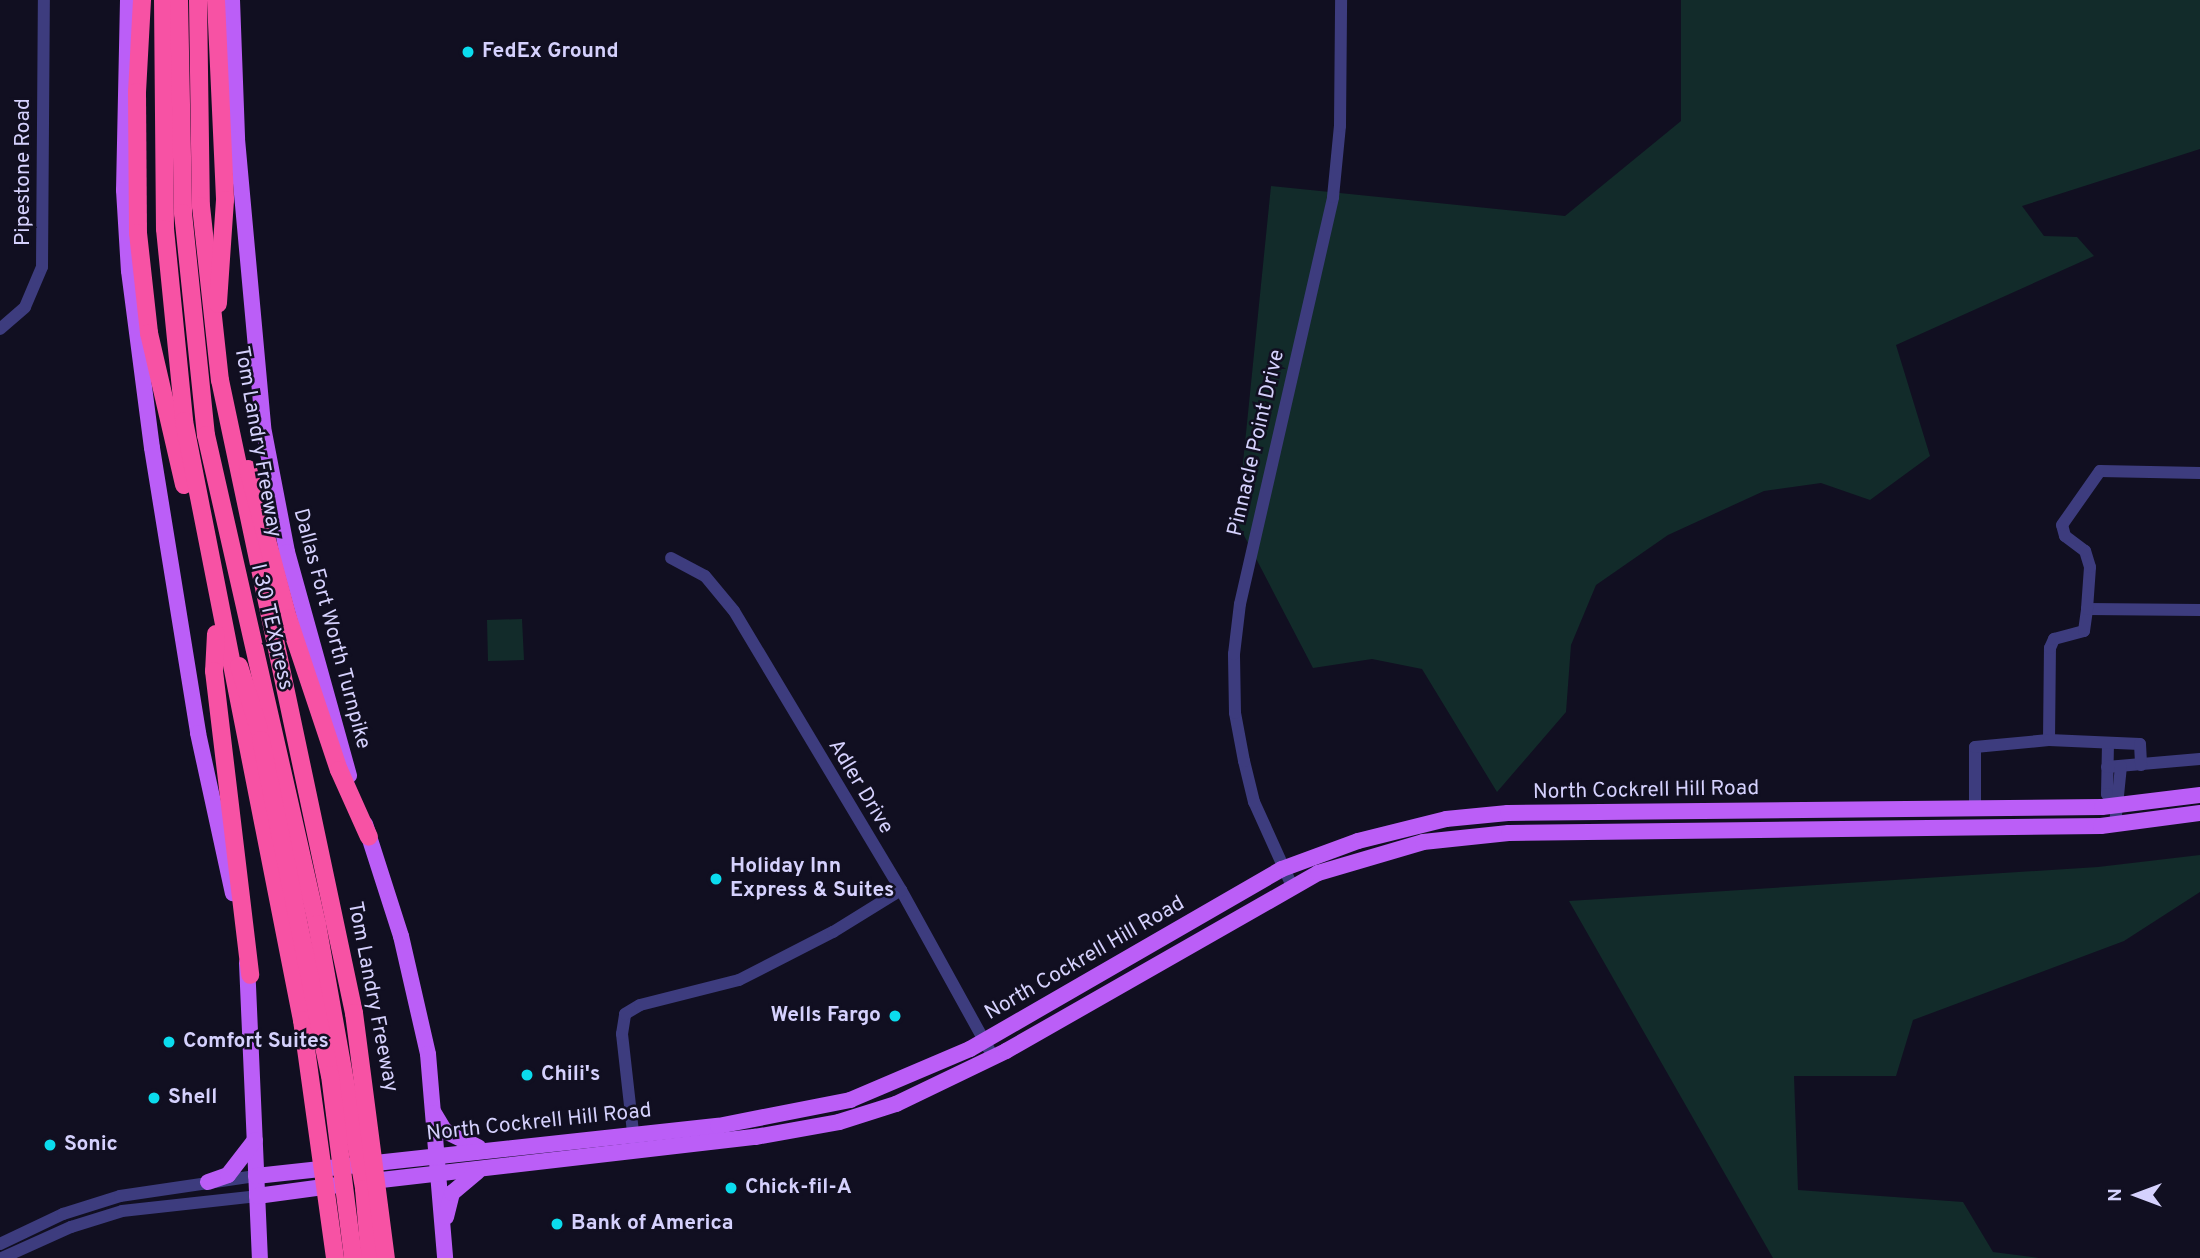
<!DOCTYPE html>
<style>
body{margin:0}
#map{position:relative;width:2200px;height:1258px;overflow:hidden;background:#110f21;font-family:Overpass,sans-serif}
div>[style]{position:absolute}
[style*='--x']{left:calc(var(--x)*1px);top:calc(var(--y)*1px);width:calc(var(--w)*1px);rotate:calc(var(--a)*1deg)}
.green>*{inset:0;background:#122b2a}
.minor>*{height:12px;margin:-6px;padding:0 6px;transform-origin:6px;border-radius:6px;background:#3d3c7e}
.major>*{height:16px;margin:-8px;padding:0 8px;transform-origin:8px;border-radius:8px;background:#bb5ef7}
.highway>*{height:18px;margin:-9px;padding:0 9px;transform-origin:9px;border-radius:9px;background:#f752a4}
.dots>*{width:19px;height:19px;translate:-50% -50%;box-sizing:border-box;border:4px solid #110f21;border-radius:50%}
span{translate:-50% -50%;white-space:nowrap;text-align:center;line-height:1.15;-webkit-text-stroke:5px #110f21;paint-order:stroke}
.poi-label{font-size:21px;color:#d5d1fd;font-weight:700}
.left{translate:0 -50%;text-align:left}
.right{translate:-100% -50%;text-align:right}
.street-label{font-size:21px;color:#d5d1fd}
.north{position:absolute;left:2102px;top:1160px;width:70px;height:70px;-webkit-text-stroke:5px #110f21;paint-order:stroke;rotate:270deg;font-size:19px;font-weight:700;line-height:28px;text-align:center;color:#d5d1fd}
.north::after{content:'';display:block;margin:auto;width:24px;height:32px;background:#d5d1fd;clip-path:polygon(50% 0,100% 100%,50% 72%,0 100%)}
</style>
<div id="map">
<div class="green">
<i style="clip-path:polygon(1681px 0,2200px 0,2200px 149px,2022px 206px,2044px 236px,2077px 237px,2094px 256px,1896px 345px,1930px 456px,1870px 500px,1821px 483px,1764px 491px,1668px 535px,1596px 585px,1571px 645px,1566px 712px,1497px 792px,1422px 669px,1372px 659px,1313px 668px,1237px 522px,1271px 186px,1565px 216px,1681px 121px)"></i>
<i style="clip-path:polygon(522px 619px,524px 660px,488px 661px,487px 620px)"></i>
<i style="clip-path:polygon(2200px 855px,2200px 892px,2124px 941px,1913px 1020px,1896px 1076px,1794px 1076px,1798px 1190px,1963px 1202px,1993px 1252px,2039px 1258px,1773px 1258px,1569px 901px,2098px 867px)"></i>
</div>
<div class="minor">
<i style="--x:0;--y:329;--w:33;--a:-41"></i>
<i style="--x:25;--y:307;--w:43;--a:-67"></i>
<i style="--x:42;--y:267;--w:267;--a:-89.6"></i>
<i style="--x:671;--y:558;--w:38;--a:28"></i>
<i style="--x:705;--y:576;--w:45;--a:50.4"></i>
<i style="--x:734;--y:611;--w:325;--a:59.1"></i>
<i style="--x:901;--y:890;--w:191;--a:61.1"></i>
<i style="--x:2087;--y:609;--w:113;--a:0.5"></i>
<i style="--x:2049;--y:740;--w:92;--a:-89.4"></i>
<i style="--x:2050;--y:648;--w:10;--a:-66"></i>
<i style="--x:2054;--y:639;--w:31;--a:-15"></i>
<i style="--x:2084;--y:631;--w:22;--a:-82"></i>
<i style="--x:2087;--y:609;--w:42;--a:-85.9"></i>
<i style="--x:2090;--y:567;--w:17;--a:-107"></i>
<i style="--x:2085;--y:551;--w:25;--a:-143"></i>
<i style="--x:2065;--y:536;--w:11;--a:-105"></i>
<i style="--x:2062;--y:525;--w:66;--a:-54.9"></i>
<i style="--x:2100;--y:471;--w:100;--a:1.1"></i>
<i style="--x:2108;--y:743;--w:51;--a:91.1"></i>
<i style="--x:2107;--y:794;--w:9;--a:41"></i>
<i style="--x:2107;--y:767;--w:93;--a:-4.9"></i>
<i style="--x:1975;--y:808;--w:61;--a:-90"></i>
<i style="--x:1975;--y:747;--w:74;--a:-5.4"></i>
<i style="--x:2049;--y:740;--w:91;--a:2.5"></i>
<i style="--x:2140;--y:744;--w:21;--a:87"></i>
<i style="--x:2115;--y:825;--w:59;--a:-84.2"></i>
<i style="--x:1292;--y:886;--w:92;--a:-114.3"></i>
<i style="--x:1254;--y:802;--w:42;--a:-103.7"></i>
<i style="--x:1244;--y:761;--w:49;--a:-100.6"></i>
<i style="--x:1235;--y:713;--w:59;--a:-91"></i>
<i style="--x:1234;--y:654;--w:50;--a:-83.2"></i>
<i style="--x:1240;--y:604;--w:417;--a:-77.1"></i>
<i style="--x:1333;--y:197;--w:71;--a:-84.4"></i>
<i style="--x:1340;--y:126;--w:126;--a:-89.5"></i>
<i style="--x:634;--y:1141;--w:108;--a:-96.4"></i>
<i style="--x:622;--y:1034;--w:20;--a:-81"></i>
<i style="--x:625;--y:1014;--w:17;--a:-31"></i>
<i style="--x:640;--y:1005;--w:102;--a:-14.2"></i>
<i style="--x:739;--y:980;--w:106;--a:-27.1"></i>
<i style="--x:833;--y:932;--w:80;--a:-31.7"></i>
<i style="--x:0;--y:1244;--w:70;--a:-25.5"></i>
<i style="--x:63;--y:1214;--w:60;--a:-17.5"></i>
<i style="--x:120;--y:1196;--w:137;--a:-8.4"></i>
<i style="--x:2;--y:1258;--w:76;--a:-24.2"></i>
<i style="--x:71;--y:1227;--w:53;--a:-17.4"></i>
<i style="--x:122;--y:1211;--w:136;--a:-6.3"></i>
</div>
<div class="major">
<i style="--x:128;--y:0;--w:190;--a:91.2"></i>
<i style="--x:124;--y:190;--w:81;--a:86.5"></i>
<i style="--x:129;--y:271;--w:178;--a:82.6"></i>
<i style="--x:152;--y:448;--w:289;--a:80.8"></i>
<i style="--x:198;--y:733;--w:164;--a:77.7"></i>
<i style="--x:232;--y:0;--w:139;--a:87.9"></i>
<i style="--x:237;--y:139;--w:289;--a:84.8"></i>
<i style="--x:263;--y:427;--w:127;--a:79.1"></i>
<i style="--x:287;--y:552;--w:232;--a:74.5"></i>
<i style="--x:365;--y:824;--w:118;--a:72.2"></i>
<i style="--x:401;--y:936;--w:121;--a:77.1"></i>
<i style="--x:428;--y:1054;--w:205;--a:85.2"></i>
<i style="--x:247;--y:963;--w:295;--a:87.5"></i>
<i style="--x:434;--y:1113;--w:21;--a:59"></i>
<i style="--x:445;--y:1131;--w:37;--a:26"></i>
<i style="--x:256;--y:1176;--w:465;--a:-6.2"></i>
<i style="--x:718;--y:1126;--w:135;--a:-11.1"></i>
<i style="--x:850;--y:1100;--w:130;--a:-23"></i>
<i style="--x:970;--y:1049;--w:360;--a:-30"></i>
<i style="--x:1282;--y:869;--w:81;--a:-20.2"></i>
<i style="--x:1358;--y:841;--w:91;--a:-14"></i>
<i style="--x:1446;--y:819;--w:62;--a:-5.5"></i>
<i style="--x:1508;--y:813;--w:594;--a:-0.58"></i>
<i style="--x:2102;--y:807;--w:99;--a:-7"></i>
<i style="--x:208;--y:1182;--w:21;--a:-19"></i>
<i style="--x:228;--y:1175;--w:44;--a:-52.4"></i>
<i style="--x:364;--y:1182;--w:394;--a:-6.6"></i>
<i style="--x:755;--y:1137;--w:85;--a:-10.1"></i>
<i style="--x:839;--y:1122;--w:60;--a:-17.5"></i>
<i style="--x:896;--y:1104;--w:122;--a:-25.7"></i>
<i style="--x:1006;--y:1051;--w:359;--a:-29.7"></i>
<i style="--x:1318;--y:873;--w:109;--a:-16.4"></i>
<i style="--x:1423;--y:842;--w:86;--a:-6"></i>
<i style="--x:1509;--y:833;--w:592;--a:-0.68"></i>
<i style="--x:2101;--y:826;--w:100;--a:-7.5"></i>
<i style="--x:257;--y:1196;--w:82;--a:-7.7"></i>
<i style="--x:446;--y:1217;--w:25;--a:-76"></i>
<i style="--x:452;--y:1193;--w:33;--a:-40"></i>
</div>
<div class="highway">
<i style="--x:142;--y:0;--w:92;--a:93.1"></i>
<i style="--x:137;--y:92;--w:141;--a:89.6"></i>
<i style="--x:138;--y:233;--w:101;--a:83.7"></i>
<i style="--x:149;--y:333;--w:156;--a:77"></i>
<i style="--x:163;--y:0;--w:229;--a:89.5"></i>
<i style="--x:165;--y:229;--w:193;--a:84.3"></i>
<i style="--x:184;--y:421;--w:611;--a:78.86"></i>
<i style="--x:302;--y:1020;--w:240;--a:82.1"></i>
<i style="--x:179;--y:0;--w:213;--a:88.9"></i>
<i style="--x:183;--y:213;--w:223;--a:84.1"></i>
<i style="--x:206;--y:435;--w:501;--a:77.21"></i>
<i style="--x:317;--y:924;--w:269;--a:79.9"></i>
<i style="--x:364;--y:1189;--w:69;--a:85"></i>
<i style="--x:198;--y:0;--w:206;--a:89.2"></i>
<i style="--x:201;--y:206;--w:175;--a:83.8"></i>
<i style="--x:220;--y:380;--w:647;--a:78.05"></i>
<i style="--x:354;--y:1013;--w:247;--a:82.6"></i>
<i style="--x:216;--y:0;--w:200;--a:87.4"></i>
<i style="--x:225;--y:200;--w:104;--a:93.9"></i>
<i style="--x:248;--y:469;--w:154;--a:75"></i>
<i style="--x:288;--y:618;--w:160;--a:71.5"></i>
<i style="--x:339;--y:770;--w:73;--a:65.9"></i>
<i style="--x:216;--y:634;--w:37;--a:93"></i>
<i style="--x:214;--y:671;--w:306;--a:83.2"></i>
<i style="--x:239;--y:666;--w:66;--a:72.4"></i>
<i style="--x:261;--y:740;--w:342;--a:78.4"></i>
<i style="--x:330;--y:1075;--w:184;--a:82.8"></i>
</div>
<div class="dots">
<i style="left:468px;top:52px;background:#0bdcee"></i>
<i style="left:716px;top:879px;background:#0bdcee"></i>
<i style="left:895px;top:1016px;background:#0bdcee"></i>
<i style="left:169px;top:1042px;background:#0bdcee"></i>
<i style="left:527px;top:1075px;background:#0bdcee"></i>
<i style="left:154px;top:1098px;background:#0bdcee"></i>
<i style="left:50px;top:1145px;background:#0bdcee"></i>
<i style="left:731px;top:1188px;background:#0bdcee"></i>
<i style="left:557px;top:1224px;background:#0bdcee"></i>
</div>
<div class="poi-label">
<span class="left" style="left:482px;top:52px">FedEx Ground</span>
<span class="left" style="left:730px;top:879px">Holiday Inn<br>Express &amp; Suites</span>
<span class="right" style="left:881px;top:1016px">Wells Fargo</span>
<span class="left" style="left:183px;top:1042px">Comfort Suites</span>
<span class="left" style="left:541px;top:1075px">Chili's</span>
<span class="left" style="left:168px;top:1098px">Shell</span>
<span class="left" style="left:64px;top:1145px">Sonic</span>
<span class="left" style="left:745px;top:1188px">Chick-fil-A</span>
<span class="left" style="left:571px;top:1224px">Bank of America</span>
</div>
<div class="street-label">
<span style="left:24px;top:172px;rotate:-90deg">Pipestone Road</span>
<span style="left:257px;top:442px;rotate:80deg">Tom Landry Freeway</span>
<span style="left:1257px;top:443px;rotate:-77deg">Pinnacle Point Drive</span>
<span style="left:271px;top:627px;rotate:77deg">I 30 TEXpress</span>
<span style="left:331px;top:629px;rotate:75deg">Dallas Fort Worth Turnpike</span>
<span style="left:860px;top:787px;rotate:59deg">Adler Drive</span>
<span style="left:1646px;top:791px;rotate:-1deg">North Cockrell Hill Road</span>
<span style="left:1085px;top:959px;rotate:-30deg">North Cockrell Hill Road</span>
<span style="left:372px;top:997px;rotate:79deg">Tom Landry Freeway</span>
<span style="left:539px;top:1123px;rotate:-6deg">North Cockrell Hill Road</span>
</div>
<div class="north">N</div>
</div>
